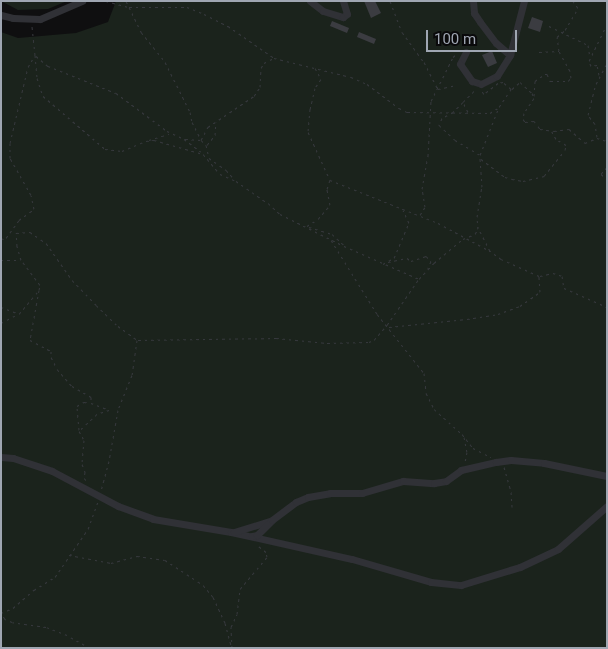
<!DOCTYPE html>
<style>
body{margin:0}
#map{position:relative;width:608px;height:649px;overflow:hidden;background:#0f0f10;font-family:Roboto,sans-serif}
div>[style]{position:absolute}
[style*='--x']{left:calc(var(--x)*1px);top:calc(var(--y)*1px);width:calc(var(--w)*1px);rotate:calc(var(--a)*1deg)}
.green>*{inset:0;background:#1b231c}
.building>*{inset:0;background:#3b3c41}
.path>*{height:1px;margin-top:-0.5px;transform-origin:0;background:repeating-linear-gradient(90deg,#36383d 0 2.5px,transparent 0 6.5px)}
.minor>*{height:7px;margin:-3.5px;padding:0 3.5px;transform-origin:3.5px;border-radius:3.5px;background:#303136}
span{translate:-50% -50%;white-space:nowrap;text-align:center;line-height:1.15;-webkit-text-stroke:4.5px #0a0a0b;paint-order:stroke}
.frame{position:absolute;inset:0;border:2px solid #9fa6b2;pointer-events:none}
.scale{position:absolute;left:426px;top:30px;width:91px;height:22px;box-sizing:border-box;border:2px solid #9fa6b2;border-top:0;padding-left:6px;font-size:15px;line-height:18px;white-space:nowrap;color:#9fa6b2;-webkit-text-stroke:4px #0a0a0b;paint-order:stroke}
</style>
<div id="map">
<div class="green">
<i style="clip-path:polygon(1px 1px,67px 1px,48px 9px,18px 10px)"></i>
<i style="clip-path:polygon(116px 1px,607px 1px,607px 648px,1px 648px,1px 32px,18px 38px,76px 33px,108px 22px)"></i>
</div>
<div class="building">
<i style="clip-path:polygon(364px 1px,375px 1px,381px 13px,371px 18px)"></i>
<i style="clip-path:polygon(532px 17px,543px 21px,540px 32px,528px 28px)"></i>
<i style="clip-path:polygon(332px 21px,349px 28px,347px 33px,330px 26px)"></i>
<i style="clip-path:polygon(359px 32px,376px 39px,374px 44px,357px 37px)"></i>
<i style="clip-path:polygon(492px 51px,497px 63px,488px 67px,482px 55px)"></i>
</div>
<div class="path">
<i style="--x:106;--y:1;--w:24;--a:15"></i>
<i style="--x:129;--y:7;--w:28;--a:64"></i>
<i style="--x:141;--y:32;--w:38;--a:51"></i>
<i style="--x:165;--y:62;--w:56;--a:63.4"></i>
<i style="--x:190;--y:112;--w:10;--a:79"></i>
<i style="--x:192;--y:122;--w:20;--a:63"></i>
<i style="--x:126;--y:1;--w:7;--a:63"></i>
<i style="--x:129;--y:7;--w:58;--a:0"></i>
<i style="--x:187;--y:7;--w:18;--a:22"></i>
<i style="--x:204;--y:14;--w:27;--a:27"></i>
<i style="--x:228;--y:26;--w:56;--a:34.8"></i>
<i style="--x:274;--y:58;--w:79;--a:13.9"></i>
<i style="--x:351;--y:77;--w:17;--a:24"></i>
<i style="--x:367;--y:84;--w:40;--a:37"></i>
<i style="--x:399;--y:108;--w:9;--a:27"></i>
<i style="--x:407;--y:112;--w:83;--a:0.7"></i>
<i style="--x:490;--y:113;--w:9;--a:-32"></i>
<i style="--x:390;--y:1;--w:33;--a:69"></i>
<i style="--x:402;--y:32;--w:37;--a:54"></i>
<i style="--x:424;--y:62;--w:30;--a:63"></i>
<i style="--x:438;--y:89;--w:19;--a:-12"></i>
<i style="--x:549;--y:26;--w:43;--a:26"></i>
<i style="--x:588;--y:45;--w:12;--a:81"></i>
<i style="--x:539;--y:52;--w:20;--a:-3"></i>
<i style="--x:559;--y:51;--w:14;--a:-98"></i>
<i style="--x:557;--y:37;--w:11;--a:-41"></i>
<i style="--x:565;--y:30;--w:26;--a:-59"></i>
<i style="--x:578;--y:8;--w:9;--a:-126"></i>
<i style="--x:35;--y:55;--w:23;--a:85"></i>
<i style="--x:37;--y:78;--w:19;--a:72"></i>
<i style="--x:43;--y:96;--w:82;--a:40.5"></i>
<i style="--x:105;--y:149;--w:17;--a:7"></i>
<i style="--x:122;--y:151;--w:26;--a:-23"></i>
<i style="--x:146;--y:141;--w:8;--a:-7"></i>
<i style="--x:154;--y:140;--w:51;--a:15.9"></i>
<i style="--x:203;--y:154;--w:26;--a:50"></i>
<i style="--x:220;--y:174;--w:17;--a:24"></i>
<i style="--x:236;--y:181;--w:39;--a:35"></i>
<i style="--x:268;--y:203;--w:16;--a:43"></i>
<i style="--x:280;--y:214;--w:72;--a:26.6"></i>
<i style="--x:344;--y:246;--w:82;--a:23.7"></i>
<i style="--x:419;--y:279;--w:22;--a:-47"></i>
<i style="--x:434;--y:263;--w:38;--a:-40"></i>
<i style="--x:463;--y:239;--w:13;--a:-23"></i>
<i style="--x:475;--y:234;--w:6;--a:-59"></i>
<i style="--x:478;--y:229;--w:12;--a:-95"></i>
<i style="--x:477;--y:217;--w:30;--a:-81"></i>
<i style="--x:482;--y:187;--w:32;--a:-94"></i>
<i style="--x:480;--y:155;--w:52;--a:-68.4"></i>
<i style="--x:499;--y:107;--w:22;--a:-56"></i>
<i style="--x:511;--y:89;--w:11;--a:-139"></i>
<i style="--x:503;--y:82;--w:5;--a:169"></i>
<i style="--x:498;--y:83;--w:18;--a:142"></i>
<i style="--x:484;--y:94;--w:5;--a:-127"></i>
<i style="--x:36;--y:56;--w:16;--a:40"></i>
<i style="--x:48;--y:66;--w:73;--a:21.7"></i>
<i style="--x:116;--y:93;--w:64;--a:36.7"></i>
<i style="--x:167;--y:131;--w:19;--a:25"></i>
<i style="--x:184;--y:139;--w:21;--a:37"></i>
<i style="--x:315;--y:68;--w:13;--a:61"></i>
<i style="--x:321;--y:79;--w:11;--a:124"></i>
<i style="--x:315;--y:88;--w:22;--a:103"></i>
<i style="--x:310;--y:109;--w:23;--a:95"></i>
<i style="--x:308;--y:132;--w:53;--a:65.4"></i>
<i style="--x:330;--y:180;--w:116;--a:21.7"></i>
<i style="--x:438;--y:223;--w:59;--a:28.3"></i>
<i style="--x:599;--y:75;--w:10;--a:-101"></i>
<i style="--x:597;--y:65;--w:6;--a:171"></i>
<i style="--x:591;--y:66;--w:5;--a:-112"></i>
<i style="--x:589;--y:61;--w:39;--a:-64"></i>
<i style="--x:512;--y:89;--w:11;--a:-41"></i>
<i style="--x:520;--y:82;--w:16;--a:43"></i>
<i style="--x:532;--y:93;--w:5;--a:68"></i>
<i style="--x:534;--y:98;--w:18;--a:124"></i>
<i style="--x:524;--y:113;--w:6;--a:99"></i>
<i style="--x:523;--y:119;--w:4;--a:56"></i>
<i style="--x:525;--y:122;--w:9;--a:-6"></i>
<i style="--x:534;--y:121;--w:10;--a:53"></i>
<i style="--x:540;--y:129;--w:14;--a:8"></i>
<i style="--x:554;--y:131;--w:15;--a:-8"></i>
<i style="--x:569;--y:129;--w:21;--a:41"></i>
<i style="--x:585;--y:143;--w:13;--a:-23"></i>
<i style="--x:597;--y:138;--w:10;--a:17"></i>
<i style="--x:534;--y:96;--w:15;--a:-86"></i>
<i style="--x:535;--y:81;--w:12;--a:-35"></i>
<i style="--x:545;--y:74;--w:2;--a:0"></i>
<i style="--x:547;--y:74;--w:8;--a:67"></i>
<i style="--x:550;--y:81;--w:18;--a:0"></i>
<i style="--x:568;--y:81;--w:4;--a:-45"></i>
<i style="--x:571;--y:78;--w:7;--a:-98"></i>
<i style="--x:570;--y:71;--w:23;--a:-119"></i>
<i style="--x:463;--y:102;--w:14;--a:135"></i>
<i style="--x:453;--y:112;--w:13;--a:151"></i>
<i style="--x:442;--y:118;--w:8;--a:113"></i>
<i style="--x:439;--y:125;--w:22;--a:43"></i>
<i style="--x:455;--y:140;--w:29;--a:31"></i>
<i style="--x:468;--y:112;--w:11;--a:-117"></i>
<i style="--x:463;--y:102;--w:17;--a:-45"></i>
<i style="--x:597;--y:137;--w:13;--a:-99"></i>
<i style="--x:595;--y:124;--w:11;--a:-128"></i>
<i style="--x:588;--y:115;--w:32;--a:-76"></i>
<i style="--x:596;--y:84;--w:24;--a:-62"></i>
<i style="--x:185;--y:139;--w:16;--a:4"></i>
<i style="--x:201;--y:140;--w:7;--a:45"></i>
<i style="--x:206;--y:145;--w:13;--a:77"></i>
<i style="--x:209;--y:158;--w:21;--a:35"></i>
<i style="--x:226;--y:170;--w:13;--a:48"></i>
<i style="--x:149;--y:140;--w:21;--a:-17"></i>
<i style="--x:201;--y:140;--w:15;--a:-62"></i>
<i style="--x:208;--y:127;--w:55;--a:-34"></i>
<i style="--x:254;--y:96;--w:11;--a:-56"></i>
<i style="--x:260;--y:87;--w:19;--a:-87"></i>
<i style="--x:261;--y:68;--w:6;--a:-59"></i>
<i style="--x:264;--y:63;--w:11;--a:-27"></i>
<i style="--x:207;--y:145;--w:13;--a:-51"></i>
<i style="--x:215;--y:135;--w:13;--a:-86"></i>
<i style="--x:481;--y:159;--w:30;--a:37"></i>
<i style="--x:505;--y:177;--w:7;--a:16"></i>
<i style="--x:512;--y:179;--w:11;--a:10"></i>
<i style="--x:523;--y:181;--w:22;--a:-13"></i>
<i style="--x:544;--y:176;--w:33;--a:-51"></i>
<i style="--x:565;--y:150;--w:5;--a:-79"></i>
<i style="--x:566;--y:145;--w:12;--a:-149"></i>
<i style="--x:556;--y:139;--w:10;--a:-119"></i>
<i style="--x:607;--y:167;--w:9;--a:131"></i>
<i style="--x:601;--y:174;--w:8;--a:40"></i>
<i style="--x:420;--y:215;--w:9;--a:-58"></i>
<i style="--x:425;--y:207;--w:18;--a:-99"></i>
<i style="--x:422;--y:189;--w:34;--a:-80"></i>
<i style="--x:428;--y:156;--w:55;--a:-86.9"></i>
<i style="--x:431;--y:101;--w:49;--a:-63.4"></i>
<i style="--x:453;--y:57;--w:6;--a:-39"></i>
<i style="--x:307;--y:226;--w:13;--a:-32"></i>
<i style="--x:318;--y:219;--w:18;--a:-49"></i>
<i style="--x:330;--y:205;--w:16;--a:-101"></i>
<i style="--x:327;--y:189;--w:9;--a:-72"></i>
<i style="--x:309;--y:227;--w:24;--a:17"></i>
<i style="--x:332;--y:234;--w:19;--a:43"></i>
<i style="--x:1;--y:239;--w:5;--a:-11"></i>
<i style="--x:6;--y:238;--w:22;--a:-54"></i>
<i style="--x:19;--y:220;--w:19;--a:-36"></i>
<i style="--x:34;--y:209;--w:14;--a:-102"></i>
<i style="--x:31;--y:195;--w:43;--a:-119.6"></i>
<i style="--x:10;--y:158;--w:15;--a:-90"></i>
<i style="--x:10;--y:143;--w:78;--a:-76.7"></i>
<i style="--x:28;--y:67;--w:14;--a:-60"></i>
<i style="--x:35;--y:55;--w:29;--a:-96"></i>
<i style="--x:331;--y:240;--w:87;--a:58.1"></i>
<i style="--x:377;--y:314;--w:75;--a:51.5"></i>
<i style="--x:424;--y:373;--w:20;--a:84"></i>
<i style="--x:426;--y:393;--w:18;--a:63"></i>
<i style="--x:434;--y:409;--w:38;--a:42"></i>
<i style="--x:462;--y:434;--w:18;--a:52"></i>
<i style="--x:473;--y:448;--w:20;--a:27"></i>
<i style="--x:1;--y:260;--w:19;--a:0"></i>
<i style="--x:388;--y:262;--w:19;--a:-12"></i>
<i style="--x:407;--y:258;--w:5;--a:37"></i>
<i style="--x:411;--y:261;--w:16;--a:-18"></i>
<i style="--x:426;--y:256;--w:7;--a:45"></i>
<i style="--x:431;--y:261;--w:8;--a:113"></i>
<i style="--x:383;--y:264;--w:13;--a:-29"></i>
<i style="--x:394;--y:258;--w:38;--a:-67"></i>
<i style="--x:409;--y:223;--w:14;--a:-115"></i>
<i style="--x:540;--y:276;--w:13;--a:-13"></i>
<i style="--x:553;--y:273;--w:9;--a:18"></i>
<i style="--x:562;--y:276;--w:12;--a:81"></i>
<i style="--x:564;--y:288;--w:47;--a:23.8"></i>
<i style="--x:39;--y:290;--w:51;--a:100.2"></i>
<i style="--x:30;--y:340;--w:24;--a:28"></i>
<i style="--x:51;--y:351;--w:6;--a:90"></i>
<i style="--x:51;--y:357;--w:13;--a:63"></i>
<i style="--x:57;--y:369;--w:23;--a:49"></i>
<i style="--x:72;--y:386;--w:22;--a:30"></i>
<i style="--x:91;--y:397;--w:6;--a:90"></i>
<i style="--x:91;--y:403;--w:19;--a:21"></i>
<i style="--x:109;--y:410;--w:13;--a:162"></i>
<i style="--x:97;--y:414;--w:25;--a:137"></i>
<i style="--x:79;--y:431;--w:10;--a:61"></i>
<i style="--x:84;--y:440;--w:24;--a:95"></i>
<i style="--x:82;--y:464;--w:9;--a:69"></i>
<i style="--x:85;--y:472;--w:6;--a:99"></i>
<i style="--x:84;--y:478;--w:6;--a:45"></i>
<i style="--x:1;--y:307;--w:19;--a:21"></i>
<i style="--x:19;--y:314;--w:31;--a:-50"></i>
<i style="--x:39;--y:290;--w:5;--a:-79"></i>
<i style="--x:40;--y:285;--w:31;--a:-127"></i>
<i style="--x:21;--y:260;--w:15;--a:-106"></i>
<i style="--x:17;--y:246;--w:13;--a:-94"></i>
<i style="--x:16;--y:233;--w:14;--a:-4"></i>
<i style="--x:30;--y:232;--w:19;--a:35"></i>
<i style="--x:46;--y:243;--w:45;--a:54.9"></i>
<i style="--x:72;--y:280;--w:35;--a:46"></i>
<i style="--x:96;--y:305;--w:30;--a:44"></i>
<i style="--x:118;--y:326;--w:24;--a:36"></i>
<i style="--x:137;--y:340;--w:35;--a:98"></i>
<i style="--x:132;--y:375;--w:38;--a:112"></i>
<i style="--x:118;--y:410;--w:52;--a:100"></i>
<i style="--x:109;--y:461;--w:31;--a:105"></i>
<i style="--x:1;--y:323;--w:19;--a:-28"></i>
<i style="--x:389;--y:327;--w:78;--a:-5.9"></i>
<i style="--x:467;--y:319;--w:31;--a:-9"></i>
<i style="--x:498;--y:314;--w:23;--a:-20"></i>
<i style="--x:520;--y:306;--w:24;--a:-35"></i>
<i style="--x:540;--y:292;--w:16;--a:-94"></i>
<i style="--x:539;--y:276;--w:42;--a:-155.9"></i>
<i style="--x:501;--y:259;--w:14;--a:-144"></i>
<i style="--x:490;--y:251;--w:27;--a:-117"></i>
<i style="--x:138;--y:340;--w:138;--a:-0.8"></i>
<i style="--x:276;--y:338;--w:51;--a:5.6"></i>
<i style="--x:327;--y:343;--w:42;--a:-1.4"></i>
<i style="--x:369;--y:342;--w:5;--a:-22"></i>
<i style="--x:374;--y:340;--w:20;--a:-49"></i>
<i style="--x:387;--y:325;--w:55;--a:-55.4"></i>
<i style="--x:79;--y:430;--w:24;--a:-95"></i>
<i style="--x:77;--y:406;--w:8;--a:-30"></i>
<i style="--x:84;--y:402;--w:6;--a:9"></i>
<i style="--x:464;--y:437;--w:15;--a:79"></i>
<i style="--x:467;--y:452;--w:10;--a:101"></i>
<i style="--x:504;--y:467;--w:26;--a:74"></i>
<i style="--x:511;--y:492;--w:15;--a:86"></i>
<i style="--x:69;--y:555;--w:43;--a:10.8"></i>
<i style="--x:111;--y:563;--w:27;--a:-15"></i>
<i style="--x:137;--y:556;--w:28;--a:8"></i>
<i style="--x:165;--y:560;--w:45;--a:33.3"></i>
<i style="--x:203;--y:585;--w:16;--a:50"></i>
<i style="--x:213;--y:597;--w:29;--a:65"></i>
<i style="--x:225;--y:623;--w:24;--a:75"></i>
<i style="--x:90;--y:648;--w:26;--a:-151"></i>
<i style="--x:67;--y:635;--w:22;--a:-159"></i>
<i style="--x:46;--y:627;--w:34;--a:-172"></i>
<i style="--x:12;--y:622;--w:8;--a:-157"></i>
<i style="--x:5;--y:619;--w:7;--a:-124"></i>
<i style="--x:1;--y:613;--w:13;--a:-23"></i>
<i style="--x:13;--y:608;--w:28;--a:-41"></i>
<i style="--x:34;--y:590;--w:25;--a:-32"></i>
<i style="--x:55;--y:577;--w:58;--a:-55.5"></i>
<i style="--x:88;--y:529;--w:29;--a:-70"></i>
<i style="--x:232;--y:648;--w:21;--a:-93"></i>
<i style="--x:231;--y:627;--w:14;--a:-65"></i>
<i style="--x:237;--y:614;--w:25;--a:-83"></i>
<i style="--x:240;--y:589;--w:42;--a:-49.8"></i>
<i style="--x:267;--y:557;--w:5;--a:-101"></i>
<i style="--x:266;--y:552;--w:11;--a:-142"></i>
</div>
<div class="minor">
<i style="--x:310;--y:1;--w:16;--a:38"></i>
<i style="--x:323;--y:11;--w:21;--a:17"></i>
<i style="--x:343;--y:17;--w:5;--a:-37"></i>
<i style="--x:347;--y:14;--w:14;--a:-107"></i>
<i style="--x:473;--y:1;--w:12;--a:85"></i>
<i style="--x:474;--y:13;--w:11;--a:56"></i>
<i style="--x:480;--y:22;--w:26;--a:53"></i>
<i style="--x:496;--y:43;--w:18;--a:41"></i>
<i style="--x:1;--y:15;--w:12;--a:14"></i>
<i style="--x:13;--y:18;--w:27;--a:2"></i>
<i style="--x:40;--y:19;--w:46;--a:-23.2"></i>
<i style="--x:466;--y:52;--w:13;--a:117"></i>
<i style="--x:460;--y:64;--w:21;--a:55"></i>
<i style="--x:472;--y:81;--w:9;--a:18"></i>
<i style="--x:481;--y:84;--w:18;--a:-27"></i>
<i style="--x:497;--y:76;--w:25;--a:-58"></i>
<i style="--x:510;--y:55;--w:56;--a:-75.5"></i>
<i style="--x:1;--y:457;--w:12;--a:5"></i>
<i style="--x:13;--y:458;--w:41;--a:18.4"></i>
<i style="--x:52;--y:471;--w:75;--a:27.9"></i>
<i style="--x:118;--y:506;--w:37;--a:20"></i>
<i style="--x:153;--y:519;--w:79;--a:9.5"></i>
<i style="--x:231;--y:532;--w:124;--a:12.6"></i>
<i style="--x:352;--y:559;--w:82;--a:16.2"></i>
<i style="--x:431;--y:582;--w:30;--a:6"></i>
<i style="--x:461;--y:585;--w:62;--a:-17"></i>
<i style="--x:520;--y:567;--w:42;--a:-25.3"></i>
<i style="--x:558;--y:549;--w:65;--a:-41.3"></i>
<i style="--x:234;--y:532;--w:37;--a:-17"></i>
<i style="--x:252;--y:536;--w:5;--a:-11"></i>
<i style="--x:257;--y:535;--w:21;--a:-45"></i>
<i style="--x:272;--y:520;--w:30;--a:-37"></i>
<i style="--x:296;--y:502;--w:13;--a:-23"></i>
<i style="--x:308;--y:497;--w:22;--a:-10"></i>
<i style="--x:330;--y:493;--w:32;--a:0"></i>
<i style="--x:362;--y:493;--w:43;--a:-16.3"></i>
<i style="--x:403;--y:481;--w:31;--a:4"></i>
<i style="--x:434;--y:483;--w:12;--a:-9"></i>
<i style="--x:446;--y:481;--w:19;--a:-36"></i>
<i style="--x:461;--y:470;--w:36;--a:-13"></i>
<i style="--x:496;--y:462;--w:15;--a:-8"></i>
<i style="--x:511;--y:460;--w:33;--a:5"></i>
<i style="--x:544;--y:463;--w:64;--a:11.7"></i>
</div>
<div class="frame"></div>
<div class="scale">100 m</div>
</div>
